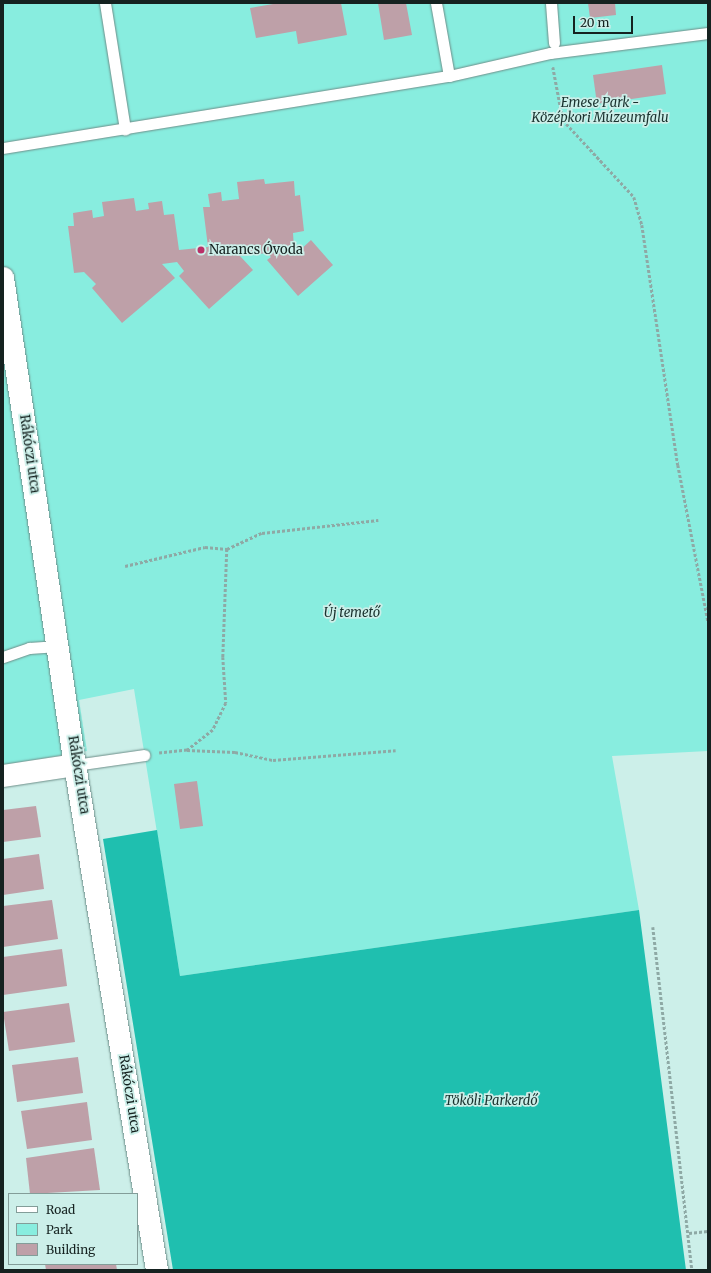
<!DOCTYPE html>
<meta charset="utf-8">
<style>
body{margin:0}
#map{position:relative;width:711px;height:1273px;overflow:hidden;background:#ccefe9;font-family:Merriweather,serif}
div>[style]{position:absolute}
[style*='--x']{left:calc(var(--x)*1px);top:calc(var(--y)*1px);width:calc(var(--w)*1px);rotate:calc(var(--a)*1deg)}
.green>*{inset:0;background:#88eddf}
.forest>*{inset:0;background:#1fbfaf}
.building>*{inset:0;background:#bea0a8}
.path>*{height:2.5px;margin-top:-1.25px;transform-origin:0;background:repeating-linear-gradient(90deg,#8ea9a5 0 3px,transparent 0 5px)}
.roads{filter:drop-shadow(0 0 1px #6d8d88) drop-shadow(0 0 1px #6d8d88)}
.service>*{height:11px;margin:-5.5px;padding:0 5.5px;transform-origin:5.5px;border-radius:5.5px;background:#fff}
.minor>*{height:22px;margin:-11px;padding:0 11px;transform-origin:11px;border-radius:11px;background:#fff}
.dots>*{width:11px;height:11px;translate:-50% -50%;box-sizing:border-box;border:2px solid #ccefe9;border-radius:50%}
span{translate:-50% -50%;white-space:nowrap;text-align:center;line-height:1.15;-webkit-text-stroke:3.5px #ccefe9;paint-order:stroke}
.park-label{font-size:13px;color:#19312e;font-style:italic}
.poi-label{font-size:13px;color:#152220}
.left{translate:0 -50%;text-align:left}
.street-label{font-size:13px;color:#152220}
.frame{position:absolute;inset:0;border:4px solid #152220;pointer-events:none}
.legend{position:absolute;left:8px;top:1193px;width:130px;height:72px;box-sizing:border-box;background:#ccefe9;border:1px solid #839d99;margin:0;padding:5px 7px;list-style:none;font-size:12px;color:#152220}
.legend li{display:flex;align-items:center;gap:8px;height:20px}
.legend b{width:20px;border:1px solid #839d99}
.scale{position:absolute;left:573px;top:16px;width:60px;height:18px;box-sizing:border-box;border:2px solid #152220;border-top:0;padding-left:5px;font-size:12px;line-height:14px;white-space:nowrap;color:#152220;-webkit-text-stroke:3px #ccefe9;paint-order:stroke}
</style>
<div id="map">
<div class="green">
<i style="clip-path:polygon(3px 3px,708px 3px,708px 751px,612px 756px,639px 910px,180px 976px,134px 689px,79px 700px,87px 751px,3px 765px)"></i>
</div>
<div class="forest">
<i style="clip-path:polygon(157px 830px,180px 976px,639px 910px,686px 1270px,173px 1270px,103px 839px)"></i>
</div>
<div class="building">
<i style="clip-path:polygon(279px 3px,341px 3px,347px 35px,298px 44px,296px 31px,256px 38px,250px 8px)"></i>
<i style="clip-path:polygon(378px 3px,406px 3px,412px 35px,384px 40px)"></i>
<i style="clip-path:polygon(588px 3px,615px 3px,616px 15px,590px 18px)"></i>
<i style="clip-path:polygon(662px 65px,666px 94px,597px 104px,593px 75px)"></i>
<i style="clip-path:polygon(264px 179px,265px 184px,294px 181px,295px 196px,300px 195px,304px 231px,293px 233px,294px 248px,298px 252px,311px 240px,333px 265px,298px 296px,267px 260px,271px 257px,267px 253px,240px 256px,253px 270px,209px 309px,179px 276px,184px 271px,177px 262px,162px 264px,175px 278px,122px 323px,92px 288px,96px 284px,84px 272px,74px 273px,68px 226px,74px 226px,73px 213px,92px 210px,93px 218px,104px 216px,102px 202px,134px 198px,136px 211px,149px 209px,148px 203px,162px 201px,164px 215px,174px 214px,179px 250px,208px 247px,203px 207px,210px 207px,208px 194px,221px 192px,222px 201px,239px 199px,237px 182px)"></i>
<i style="clip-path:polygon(197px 781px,203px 826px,180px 829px,174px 784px)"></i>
<i style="clip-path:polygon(36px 806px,41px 837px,3px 842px,3px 810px)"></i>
<i style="clip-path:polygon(39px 854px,44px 889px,3px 895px,3px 859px)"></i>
<i style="clip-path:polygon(52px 900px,58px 939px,3px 947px,3px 906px)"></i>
<i style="clip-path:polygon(62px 949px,67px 986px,3px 995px,3px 957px)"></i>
<i style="clip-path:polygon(69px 1003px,75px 1042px,9px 1051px,3px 1012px)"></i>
<i style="clip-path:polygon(78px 1057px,83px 1093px,17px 1102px,12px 1065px)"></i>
<i style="clip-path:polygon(87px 1102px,92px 1140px,27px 1149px,21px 1111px)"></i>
<i style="clip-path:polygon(94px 1148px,100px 1190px,30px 1194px,26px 1158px)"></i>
<i style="clip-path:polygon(45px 1264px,116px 1264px,117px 1270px,46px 1270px)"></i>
</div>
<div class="path">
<i style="--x:553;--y:67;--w:54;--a:79.3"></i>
<i style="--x:563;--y:120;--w:105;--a:47.3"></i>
<i style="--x:634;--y:197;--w:29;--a:74"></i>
<i style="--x:642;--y:225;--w:243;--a:81.5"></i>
<i style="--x:678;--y:465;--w:159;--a:79.1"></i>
<i style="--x:227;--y:549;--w:38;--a:-25"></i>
<i style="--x:262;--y:533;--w:117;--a:-6.4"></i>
<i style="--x:125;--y:566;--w:82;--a:-13.4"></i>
<i style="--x:205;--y:547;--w:22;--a:5"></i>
<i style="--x:227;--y:549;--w:108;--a:92.1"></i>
<i style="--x:223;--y:657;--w:46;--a:86.3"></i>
<i style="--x:226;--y:703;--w:30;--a:116"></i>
<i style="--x:213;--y:730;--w:33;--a:142"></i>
<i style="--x:187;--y:750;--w:28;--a:174"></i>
<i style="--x:187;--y:750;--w:48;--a:2.4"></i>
<i style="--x:235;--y:752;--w:39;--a:12"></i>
<i style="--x:273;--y:760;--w:123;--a:-4.6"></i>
<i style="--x:653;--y:927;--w:345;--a:83.5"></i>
<i style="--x:689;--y:1233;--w:19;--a:-6"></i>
</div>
<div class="roads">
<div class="service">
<i style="--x:105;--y:3;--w:128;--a:81"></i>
<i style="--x:436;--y:3;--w:74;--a:79.9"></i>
<i style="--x:551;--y:3;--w:40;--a:85.7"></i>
<i style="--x:3;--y:148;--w:452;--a:-9.2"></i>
<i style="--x:449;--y:76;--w:104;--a:-12.8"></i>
<i style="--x:550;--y:53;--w:159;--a:-7.2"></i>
<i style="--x:3;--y:657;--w:28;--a:-19"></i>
<i style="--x:29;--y:648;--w:29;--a:-4"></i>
<i style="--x:75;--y:765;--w:70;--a:-8.2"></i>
</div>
<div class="minor">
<i style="--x:3;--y:278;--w:492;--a:81.6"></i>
<i style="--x:75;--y:765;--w:512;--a:80.78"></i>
<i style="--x:3;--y:776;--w:73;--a:-8.7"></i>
</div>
</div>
<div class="dots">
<i style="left:201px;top:250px;background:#ba2f67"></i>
</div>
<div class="park-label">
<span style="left:600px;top:111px">Emese Park -<br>Középkori Múzeumfalu</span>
<span style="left:352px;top:613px">Új temető</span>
<span style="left:491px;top:1101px">Tököli Parkerdő</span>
</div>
<div class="poi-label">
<span class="left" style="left:209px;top:250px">Narancs Óvoda</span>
</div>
<div class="street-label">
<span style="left:29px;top:454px;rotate:82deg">Rákóczi utca</span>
<span style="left:78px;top:775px;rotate:81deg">Rákóczi utca</span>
<span style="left:129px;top:1094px;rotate:81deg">Rákóczi utca</span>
</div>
<div class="frame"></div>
<ul class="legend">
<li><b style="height:5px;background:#fff"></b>Road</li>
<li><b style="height:11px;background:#88eddf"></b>Park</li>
<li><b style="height:11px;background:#bea0a8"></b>Building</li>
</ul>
<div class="scale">20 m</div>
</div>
